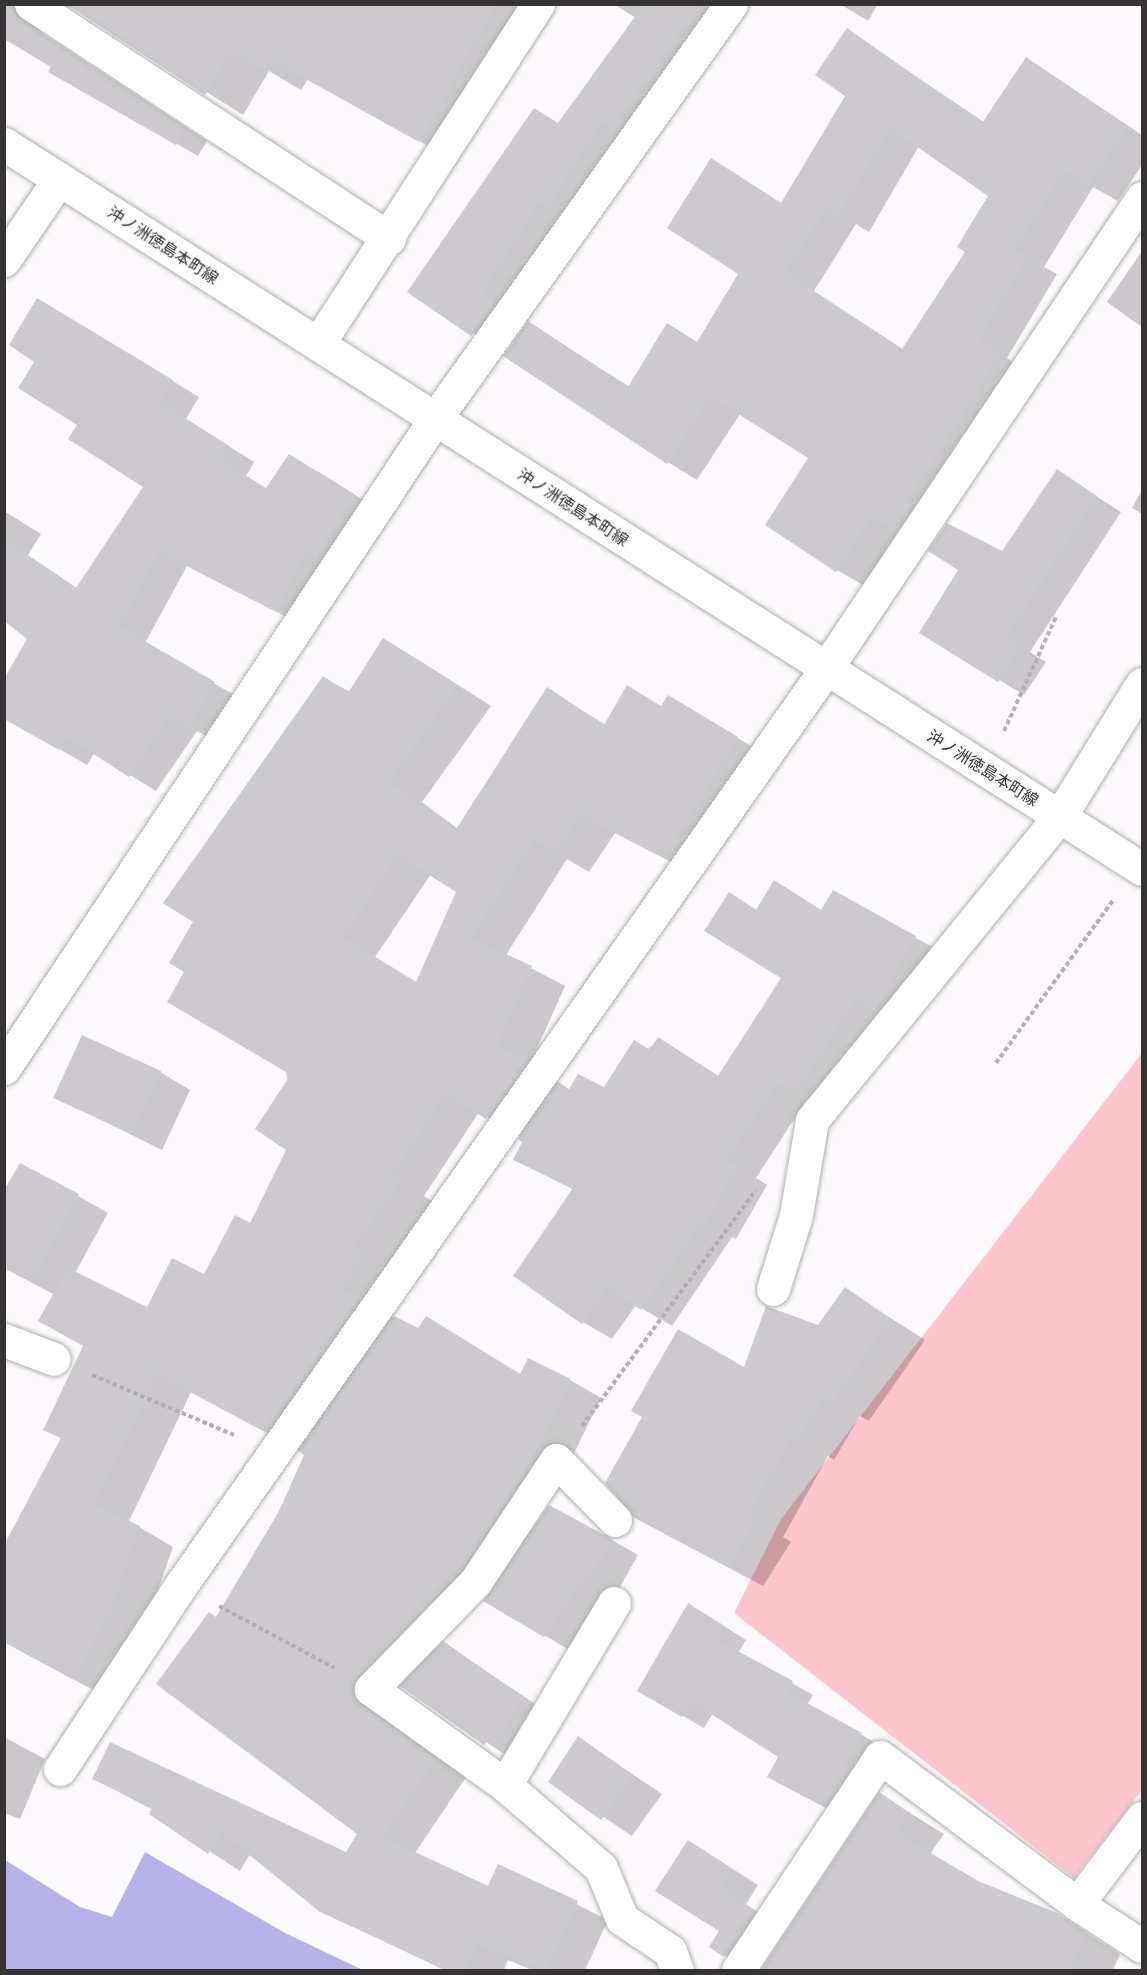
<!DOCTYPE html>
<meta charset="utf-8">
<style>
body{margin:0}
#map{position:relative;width:1147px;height:1975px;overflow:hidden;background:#fdfafd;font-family:"Titillium Web","Noto Sans JP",sans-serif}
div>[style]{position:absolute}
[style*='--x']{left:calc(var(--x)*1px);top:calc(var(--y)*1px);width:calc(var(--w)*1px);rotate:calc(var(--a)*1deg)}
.green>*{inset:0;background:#fec5cc}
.water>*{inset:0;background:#b8b2eb}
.shadow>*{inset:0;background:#0003}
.building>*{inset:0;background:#cccace}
.path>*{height:4px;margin-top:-2px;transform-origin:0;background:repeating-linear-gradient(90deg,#b2b0b2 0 4.5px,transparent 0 7.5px)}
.roads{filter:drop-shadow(0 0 2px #b0adb0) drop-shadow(0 0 2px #b0adb0)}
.minor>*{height:33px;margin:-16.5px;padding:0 16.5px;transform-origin:16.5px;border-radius:16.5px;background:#fff}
.major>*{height:33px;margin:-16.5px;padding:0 16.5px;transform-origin:16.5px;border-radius:16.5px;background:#fff}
span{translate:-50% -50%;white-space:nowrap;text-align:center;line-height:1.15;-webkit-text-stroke:4.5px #fdfafd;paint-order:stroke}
.street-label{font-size:16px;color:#353334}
.frame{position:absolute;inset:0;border:6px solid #353334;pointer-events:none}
</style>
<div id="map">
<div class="green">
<i style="clip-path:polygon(1142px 1053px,1142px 1790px,1074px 1878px,734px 1613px,781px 1519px)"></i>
</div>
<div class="water">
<i style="clip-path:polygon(145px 1852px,285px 1933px,363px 1970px,5px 1970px,5px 1860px,80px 1907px,112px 1917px)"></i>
</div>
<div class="shadow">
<i style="clip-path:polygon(55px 4px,554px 4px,521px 46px,457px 162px,308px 79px,301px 90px,269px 71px,243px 115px,75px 9px)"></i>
<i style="clip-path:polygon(614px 4px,745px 4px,502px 352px,409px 291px,559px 124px,636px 18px)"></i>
<i style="clip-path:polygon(840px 4px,878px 4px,868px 21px)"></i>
<i style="clip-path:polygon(13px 6px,34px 19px,43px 34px,207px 141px,198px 156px,50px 71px,53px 66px,4px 37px)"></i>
<i style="clip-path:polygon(evenodd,847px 30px,984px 122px,1027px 59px,1142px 135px,1142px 165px,1118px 201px,1093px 187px,1044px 267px,1057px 274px,1007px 358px,1030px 373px,867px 587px,837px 570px,810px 458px,740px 414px,697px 480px,668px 462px,528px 323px,630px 387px,668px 325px,699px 343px,740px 273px,712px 160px,782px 204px,847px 96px,847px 30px,919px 146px,990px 195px,967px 251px,904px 350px,814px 291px,856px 224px,869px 232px,919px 146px)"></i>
<i style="clip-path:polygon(1142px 251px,1142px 327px,1107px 302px)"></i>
<i style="clip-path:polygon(65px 316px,199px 397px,186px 419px,254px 462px,246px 476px,267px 489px,317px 471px,381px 511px,302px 625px,187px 566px,145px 643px,241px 699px,217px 742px,197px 731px,156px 791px,94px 753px,87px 765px,4px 717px,29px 638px,4px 621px,4px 511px,41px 534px,28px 555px,78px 589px,145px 487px,79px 424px)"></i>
<i style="clip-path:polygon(1057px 471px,1121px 512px,1030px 652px,1046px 662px,1024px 695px,921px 632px,1002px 553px)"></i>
<i style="clip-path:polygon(1142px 490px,1142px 514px,1132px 508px)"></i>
<i style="clip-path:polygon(evenodd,417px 659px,491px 706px,422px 802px,458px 829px,547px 689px,606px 725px,661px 706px,702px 716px,770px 758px,698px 876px,615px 833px,589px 872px,567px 859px,506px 955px,565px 986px,530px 1064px,570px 1091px,605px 1089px,659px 1039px,719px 1076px,783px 978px,729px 894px,757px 910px,775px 882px,822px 911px,833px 892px,945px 954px,825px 1110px,807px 1099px,756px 1178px,767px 1185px,736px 1239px,732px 1237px,672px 1326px,636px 1305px,612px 1339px,583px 1322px,574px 1190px,515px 1160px,524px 1142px,521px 1137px,479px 1112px,424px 1196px,432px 1201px,376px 1309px,521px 1376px,570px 1380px,601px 1398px,555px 1492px,522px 1541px,549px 1507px,612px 1540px,638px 1555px,617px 1592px,571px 1651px,485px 1600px,492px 1587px,432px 1651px,444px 1643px,547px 1712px,515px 1761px,400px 1685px,383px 1704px,391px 1724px,466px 1777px,415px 1853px,489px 1888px,499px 1866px,608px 1920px,585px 1970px,532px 1970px,508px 1960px,504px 1970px,444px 1970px,321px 1911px,250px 1854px,240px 1871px,151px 1813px,153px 1810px,94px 1779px,347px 1854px,359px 1834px,217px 1618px,280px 1512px,306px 1454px,300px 1451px,191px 1392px,129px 1521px,173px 1547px,144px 1630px,108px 1698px,4px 1642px,4px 1539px,8px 1540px,62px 1439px,45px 1429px,85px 1346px,55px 1295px,4px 1268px,78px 1196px,108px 1213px,75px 1273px,148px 1309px,204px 1276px,250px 1225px,288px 1150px,287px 1071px,186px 972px,195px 922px,324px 678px,350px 692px,417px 659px,431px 874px,458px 891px,417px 983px,375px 957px,431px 874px)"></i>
<i style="clip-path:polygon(160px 1072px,190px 1090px,162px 1150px,55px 1097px)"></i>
<i style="clip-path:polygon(845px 1289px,925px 1340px,869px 1421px,860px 1416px,834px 1460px,828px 1456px,783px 1537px,791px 1542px,763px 1586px,671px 1537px,745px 1369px,819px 1327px)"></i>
<i style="clip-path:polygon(710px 1617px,746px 1640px,738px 1653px,813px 1695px,807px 1705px,882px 1746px,846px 1818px,790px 1789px,780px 1756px,713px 1713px,704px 1728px,639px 1691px)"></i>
<i style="clip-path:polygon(4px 1737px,45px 1759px,20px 1819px,4px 1813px)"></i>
<i style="clip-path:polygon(578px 1738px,662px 1794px,632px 1836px,550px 1781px)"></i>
<i style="clip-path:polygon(879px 1794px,944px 1834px,930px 1854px,979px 1883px,1057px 1914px,1120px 1954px,1113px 1970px,765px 1970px)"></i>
<i style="clip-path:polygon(714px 1857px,758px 1885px,746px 1904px,780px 1927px,751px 1970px,711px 1947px,721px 1930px)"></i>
</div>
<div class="building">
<i style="clip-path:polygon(4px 4px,13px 4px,21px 20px,186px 128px,176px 145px,48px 72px,51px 67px,4px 39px)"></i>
<i style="clip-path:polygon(66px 4px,496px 4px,419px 142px,270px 59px,264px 70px,231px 51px,205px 95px)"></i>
<i style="clip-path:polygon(644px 4px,701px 4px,611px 128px,602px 121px,548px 207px,540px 202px,482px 291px,496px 301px,471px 336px,407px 292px,534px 108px,558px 123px)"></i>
<i style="clip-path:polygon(evenodd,847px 28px,982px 123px,1026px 57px,1128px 126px,1088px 186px,1064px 170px,1015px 249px,1028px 256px,978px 339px,1001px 354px,906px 502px,913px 505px,896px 531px,872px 516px,836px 572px,765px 525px,808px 458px,711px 397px,667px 464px,503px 356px,528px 321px,628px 387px,667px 323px,697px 342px,738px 274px,667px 228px,711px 158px,781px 203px,845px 96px,815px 75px,847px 28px,890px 128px,988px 196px,957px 247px,965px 252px,902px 349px,785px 273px,826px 208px,838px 216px,890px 128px)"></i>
<i style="clip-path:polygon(37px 298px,173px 380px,160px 402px,227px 445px,219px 459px,266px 488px,289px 454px,355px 495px,317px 555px,308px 550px,275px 611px,159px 552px,119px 626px,215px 682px,189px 728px,169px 716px,129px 777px,67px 737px,59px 750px,4px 719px,4px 679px,27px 639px,4px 621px,4px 540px,76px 588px,143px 487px,68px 439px,77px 425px,18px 388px,34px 362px,9px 345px)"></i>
<i style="clip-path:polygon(1057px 469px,1097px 496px,1006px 637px,1021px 646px,998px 682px,919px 633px,958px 570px,928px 551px,947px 523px,1002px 551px)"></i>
<i style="clip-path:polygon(evenodd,383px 638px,458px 685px,389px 782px,455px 831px,547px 687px,604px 725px,627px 685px,661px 706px,668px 695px,738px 737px,664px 858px,581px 815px,555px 854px,534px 840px,471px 938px,532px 966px,497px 1044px,526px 1062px,486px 1119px,446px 1093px,392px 1176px,400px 1181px,354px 1247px,363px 1251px,343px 1289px,360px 1298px,265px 1432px,157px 1374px,94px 1504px,140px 1526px,111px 1611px,74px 1680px,4px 1642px,4px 1545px,61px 1438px,43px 1430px,83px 1346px,38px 1321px,68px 1268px,147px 1307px,172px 1258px,204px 1274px,235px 1215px,250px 1223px,286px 1150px,255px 1129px,287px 1080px,286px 1072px,167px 1002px,184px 972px,169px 963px,193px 922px,163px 903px,323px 676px,348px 693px,383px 638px,398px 855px,456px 892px,416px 982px,343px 937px,398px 855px)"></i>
<i style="clip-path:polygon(774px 880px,821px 910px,833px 890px,916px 936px,874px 1010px,856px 999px,795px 1094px,777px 1083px,727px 1160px,738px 1166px,706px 1223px,702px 1221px,641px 1310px,607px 1287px,582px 1324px,513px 1276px,573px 1188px,513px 1160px,522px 1142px,518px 1139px,558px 1082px,569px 1089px,578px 1074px,604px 1087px,634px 1040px,650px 1050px,658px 1037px,718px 1076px,781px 978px,704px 931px,729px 892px,756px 910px)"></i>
<i style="clip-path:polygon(82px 1035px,161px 1071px,132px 1134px,53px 1098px)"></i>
<i style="clip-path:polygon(20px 1163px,79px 1194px,31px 1282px,4px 1268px,4px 1190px)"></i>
<i style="clip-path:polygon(845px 1287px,890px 1318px,833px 1402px,824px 1396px,798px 1441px,792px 1437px,748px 1515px,756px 1520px,727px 1567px,633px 1517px,605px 1483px,642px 1417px,631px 1411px,678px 1329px,744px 1367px,766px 1306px,818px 1325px)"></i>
<i style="clip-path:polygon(394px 1316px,418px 1328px,426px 1316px,520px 1374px,528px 1358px,571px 1379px,524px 1475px,461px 1569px,353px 1686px,360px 1704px,436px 1758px,383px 1837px,488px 1886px,498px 1864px,578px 1901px,546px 1971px,477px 1944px,465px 1971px,449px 1971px,320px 1912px,222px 1833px,208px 1854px,149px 1814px,153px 1807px,92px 1779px,110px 1742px,346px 1852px,357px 1834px,156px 1684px,209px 1612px,216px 1617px,279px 1511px,304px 1455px,298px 1451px)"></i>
<i style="clip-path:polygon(549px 1505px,612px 1539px,590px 1578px,586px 1575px,544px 1637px,483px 1601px)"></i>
<i style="clip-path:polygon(688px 1603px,726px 1627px,717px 1640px,793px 1681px,787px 1692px,862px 1733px,843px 1768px,848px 1772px,824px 1807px,767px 1777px,778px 1757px,691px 1701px,682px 1717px,637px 1691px)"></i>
<i style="clip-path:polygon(443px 1641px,523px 1697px,496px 1744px,489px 1739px,484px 1745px,400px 1686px)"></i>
<i style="clip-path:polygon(578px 1736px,633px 1775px,601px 1820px,548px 1782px)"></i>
<i style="clip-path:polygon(879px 1792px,910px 1813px,897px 1833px,978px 1881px,1057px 1913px,1086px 1932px,1070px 1971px,760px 1971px)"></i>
<i style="clip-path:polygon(688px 1840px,733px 1869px,721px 1888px,755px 1911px,724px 1957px,709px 1947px,719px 1931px,655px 1891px)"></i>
</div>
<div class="path">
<i style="--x:1004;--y:731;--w:125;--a:-65.5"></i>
<i style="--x:996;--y:1063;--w:201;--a:-54.3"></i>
<i style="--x:92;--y:1375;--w:154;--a:22.9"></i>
<i style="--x:582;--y:1426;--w:293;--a:-53.6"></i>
<i style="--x:219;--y:1606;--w:131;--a:28.3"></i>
</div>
<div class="roads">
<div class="minor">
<i style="--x:31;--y:4;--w:428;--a:33.2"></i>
<i style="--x:4;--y:260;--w:98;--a:-55.8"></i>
<i style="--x:318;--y:344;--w:405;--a:-57.1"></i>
<i style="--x:4;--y:1068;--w:779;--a:-56.41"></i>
<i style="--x:435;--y:419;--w:510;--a:-54.5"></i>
<i style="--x:773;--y:1289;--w:77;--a:-72.7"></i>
<i style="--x:796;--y:1215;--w:96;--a:-80.4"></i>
<i style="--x:812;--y:1120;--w:392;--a:-50.8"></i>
<i style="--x:1060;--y:816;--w:155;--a:-58.2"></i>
<i style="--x:4;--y:1340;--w:53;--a:20.8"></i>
<i style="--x:615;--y:1520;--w:84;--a:-134.5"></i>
<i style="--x:556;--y:1460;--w:145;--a:123.5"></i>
<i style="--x:476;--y:1581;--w:151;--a:134.2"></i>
<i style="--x:371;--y:1689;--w:165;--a:35.6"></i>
<i style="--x:505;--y:1785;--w:127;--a:40.8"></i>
<i style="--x:601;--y:1868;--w:55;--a:67.6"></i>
<i style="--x:622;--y:1919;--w:58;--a:33.7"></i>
<i style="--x:670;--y:1951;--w:20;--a:70"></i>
<i style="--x:60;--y:1769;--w:220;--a:-56.7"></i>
<i style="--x:181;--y:1585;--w:1119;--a:-54.86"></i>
<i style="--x:825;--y:670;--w:569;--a:-56.11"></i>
<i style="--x:505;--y:1785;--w:212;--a:-59.1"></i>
<i style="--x:1077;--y:1904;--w:108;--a:-52.9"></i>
<i style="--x:738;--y:1970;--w:256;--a:-56.3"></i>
<i style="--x:880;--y:1757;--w:246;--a:36.7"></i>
<i style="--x:1077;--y:1904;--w:77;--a:32.9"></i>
</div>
<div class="major">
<i style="--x:4;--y:144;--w:1349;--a:32.5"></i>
</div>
</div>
<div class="street-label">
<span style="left:163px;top:245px;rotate:33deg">沖ノ洲徳島本町線</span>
<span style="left:573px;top:507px;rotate:33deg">沖ノ洲徳島本町線</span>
<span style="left:983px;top:768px;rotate:32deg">沖ノ洲徳島本町線</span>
</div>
<div class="frame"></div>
</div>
